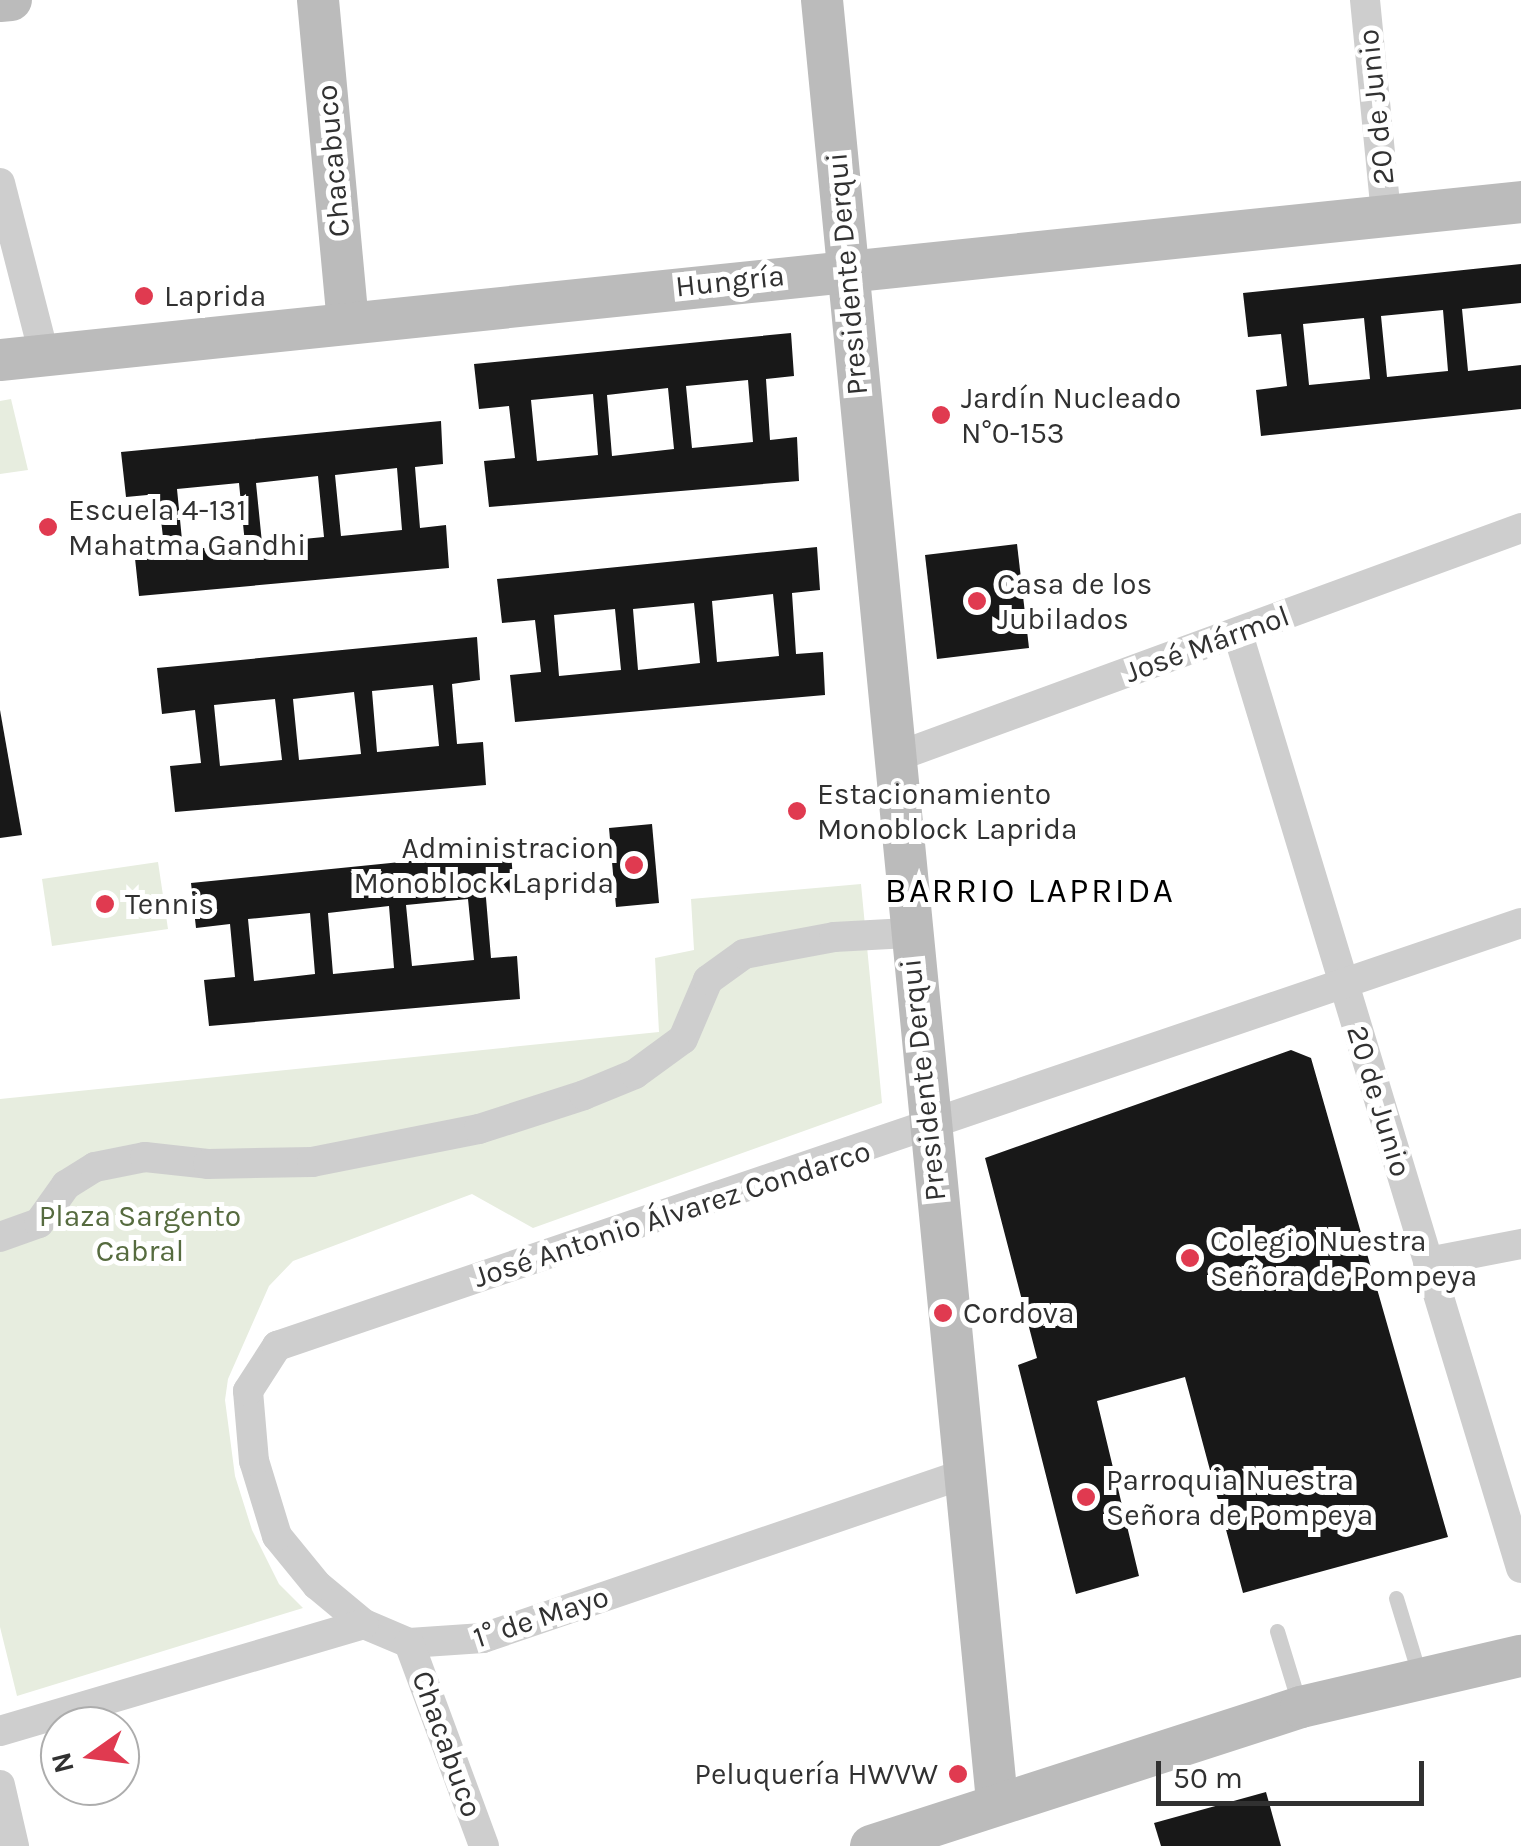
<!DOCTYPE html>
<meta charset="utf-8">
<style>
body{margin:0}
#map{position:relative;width:1521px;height:1846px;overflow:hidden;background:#fff;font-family:Karla,sans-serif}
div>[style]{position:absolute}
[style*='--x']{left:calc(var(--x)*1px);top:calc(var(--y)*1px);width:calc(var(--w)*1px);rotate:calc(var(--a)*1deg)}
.green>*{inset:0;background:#e7eddf}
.building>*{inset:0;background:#181818}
.lane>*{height:15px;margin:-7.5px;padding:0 7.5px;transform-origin:7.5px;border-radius:7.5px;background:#cecece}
.street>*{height:30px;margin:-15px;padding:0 15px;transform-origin:15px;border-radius:15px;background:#cecece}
.secondary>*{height:42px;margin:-21px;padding:0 21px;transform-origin:21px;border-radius:21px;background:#bbb}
.dots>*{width:28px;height:28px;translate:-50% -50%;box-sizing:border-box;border:5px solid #fff;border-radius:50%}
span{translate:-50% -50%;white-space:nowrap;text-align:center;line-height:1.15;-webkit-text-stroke:10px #fff;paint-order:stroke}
.street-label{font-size:30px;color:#313131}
.poi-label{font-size:30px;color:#313131}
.left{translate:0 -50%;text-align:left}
.right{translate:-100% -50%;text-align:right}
.park-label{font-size:30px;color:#566b3f}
.quarter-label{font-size:35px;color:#000;letter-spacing:2.5px}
.north{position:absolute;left:40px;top:1706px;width:100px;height:100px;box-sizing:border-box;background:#fff;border:2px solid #adadad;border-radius:50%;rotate:256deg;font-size:28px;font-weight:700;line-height:40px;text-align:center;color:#313131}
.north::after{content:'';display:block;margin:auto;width:35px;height:45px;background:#e03a50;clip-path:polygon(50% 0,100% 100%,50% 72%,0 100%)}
.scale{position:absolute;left:1156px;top:1761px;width:268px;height:45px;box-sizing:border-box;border:5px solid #313131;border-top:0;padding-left:12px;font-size:30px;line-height:35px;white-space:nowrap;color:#313131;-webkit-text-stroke:8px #fff;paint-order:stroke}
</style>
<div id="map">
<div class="green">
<i style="clip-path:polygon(11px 399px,28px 470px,0 474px,0 401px)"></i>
<i style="clip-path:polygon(158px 862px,168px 929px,52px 946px,42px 879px)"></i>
<i style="clip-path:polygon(861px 884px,882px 1103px,533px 1228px,472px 1194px,293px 1261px,269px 1286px,228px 1379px,225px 1400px,235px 1476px,252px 1530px,279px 1584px,303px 1608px,17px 1696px,0 1627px,0 1099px,659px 1032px,655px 958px,694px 950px,691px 899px)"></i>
</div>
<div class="building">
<i style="clip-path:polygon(evenodd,1521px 264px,1521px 303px,1462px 309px,1468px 371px,1521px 365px,1521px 409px,1261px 436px,1256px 390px,1287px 386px,1281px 334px,1248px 337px,1243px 293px,1521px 264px,1443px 310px,1448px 371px,1387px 377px,1381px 316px,1443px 310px,1521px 264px,1364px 318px,1370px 379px,1309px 385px,1303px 324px,1364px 318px)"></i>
<i style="clip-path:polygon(evenodd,791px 333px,794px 376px,766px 379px,770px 440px,797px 437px,799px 481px,489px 507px,484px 461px,515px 458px,509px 406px,479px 409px,474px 364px,791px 333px,748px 380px,753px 442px,692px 448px,686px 386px,748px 380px,791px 333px,668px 388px,674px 449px,612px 456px,607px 395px,668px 388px,791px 333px,593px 394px,598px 455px,537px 461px,531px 400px,593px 394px)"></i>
<i style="clip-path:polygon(evenodd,441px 421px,443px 464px,415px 467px,420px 528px,446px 525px,449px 568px,139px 596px,134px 549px,164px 546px,158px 494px,126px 497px,121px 452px,441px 421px,397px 468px,402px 530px,341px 536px,335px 475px,397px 468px,441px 421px,318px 476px,324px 537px,262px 543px,256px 483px,318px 476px,441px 421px,239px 483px,245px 544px,183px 550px,177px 489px,239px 483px)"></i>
<i style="clip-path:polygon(1017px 544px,1029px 648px,937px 659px,925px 555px)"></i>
<i style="clip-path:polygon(evenodd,817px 547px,820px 590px,792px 593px,796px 654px,823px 652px,825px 695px,515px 722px,510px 675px,541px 672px,535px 620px,502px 623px,497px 579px,817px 547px,773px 594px,779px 656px,717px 662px,712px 601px,773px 594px,817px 547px,694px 603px,700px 663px,638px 670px,633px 609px,694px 603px,817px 547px,615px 609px,621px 670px,559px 676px,554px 615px,615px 609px)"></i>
<i style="clip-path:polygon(evenodd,477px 637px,480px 680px,452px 684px,457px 744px,483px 742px,486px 785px,175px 812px,170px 766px,201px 763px,195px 710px,162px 714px,157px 668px,477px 637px,433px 685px,439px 746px,377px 752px,372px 691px,433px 685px,477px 637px,354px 692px,361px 754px,299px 760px,293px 699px,354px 692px,477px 637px,275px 699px,282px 760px,220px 766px,214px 705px,275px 699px)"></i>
<i style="clip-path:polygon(0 710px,22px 835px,0 838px)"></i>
<i style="clip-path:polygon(652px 824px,659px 903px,616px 907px,609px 828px)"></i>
<i style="clip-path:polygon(evenodd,511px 851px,514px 895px,486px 898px,491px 958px,517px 956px,520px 999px,209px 1026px,204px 980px,235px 977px,230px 924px,196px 928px,191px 883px,511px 851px,468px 899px,474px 960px,412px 966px,406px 905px,468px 899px,511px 851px,389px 906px,394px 968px,333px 974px,328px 913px,389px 906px,511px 851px,310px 913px,315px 974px,254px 981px,248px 919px,310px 913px)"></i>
<i style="clip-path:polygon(1291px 1050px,1311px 1058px,1448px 1537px,1243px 1593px,1185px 1377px,1097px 1401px,1139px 1576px,1076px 1594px,1018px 1365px,1037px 1358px,985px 1158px)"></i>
<i style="clip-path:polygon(1266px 1792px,1281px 1846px,1161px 1846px,1154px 1823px)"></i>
</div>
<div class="lane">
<i style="--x:1396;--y:1598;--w:83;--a:73.1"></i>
<i style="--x:1277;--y:1631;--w:75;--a:73"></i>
</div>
<div class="street">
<i style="--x:1365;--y:0;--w:216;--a:84.4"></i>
<i style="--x:0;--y:183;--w:177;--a:75.6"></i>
<i style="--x:1238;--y:634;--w:976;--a:73.14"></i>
<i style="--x:893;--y:758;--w:669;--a:-20.11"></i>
<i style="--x:0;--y:1237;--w:41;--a:-19.7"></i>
<i style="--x:39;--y:1223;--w:47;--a:-54.6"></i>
<i style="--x:66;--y:1185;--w:34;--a:-32"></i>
<i style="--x:95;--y:1167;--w:51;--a:-11.3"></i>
<i style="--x:145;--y:1157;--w:63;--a:6.3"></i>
<i style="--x:208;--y:1164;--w:104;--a:-1.1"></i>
<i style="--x:312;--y:1162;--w:170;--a:-11.2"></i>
<i style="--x:479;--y:1129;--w:110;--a:-17.9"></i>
<i style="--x:584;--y:1095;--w:55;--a:-22.4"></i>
<i style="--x:635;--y:1074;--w:59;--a:-36.1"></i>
<i style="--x:683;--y:1039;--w:64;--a:-67"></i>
<i style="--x:708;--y:980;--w:44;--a:-35.8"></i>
<i style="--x:744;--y:954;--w:92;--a:-10.7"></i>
<i style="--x:834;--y:937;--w:74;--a:-3.1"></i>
<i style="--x:1428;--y:1262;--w:95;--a:-11"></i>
<i style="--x:961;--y:1475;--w:505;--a:161.17"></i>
<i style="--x:483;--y:1638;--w:74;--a:176.1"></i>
<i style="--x:409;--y:1643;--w:49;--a:-157.1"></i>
<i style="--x:364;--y:1624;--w:61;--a:-140.3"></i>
<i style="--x:317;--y:1585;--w:63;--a:-129.2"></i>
<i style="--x:277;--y:1536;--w:78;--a:-107"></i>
<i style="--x:254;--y:1461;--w:70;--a:-94.9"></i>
<i style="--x:248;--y:1391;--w:54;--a:-57.2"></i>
<i style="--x:277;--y:1346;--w:1314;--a:-18.78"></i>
<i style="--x:409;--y:1643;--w:216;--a:69.7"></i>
<i style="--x:0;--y:1731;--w:379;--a:-16.4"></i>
<i style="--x:0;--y:1785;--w:63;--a:77.1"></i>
</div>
<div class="secondary">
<i style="--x:318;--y:0;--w:323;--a:84.7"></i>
<i style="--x:822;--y:0;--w:1809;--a:84.45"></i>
<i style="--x:0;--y:1;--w:11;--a:-5"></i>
<i style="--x:0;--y:360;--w:1529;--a:-5.93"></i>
<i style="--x:871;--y:1846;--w:452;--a:-17.9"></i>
<i style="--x:1301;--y:1707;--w:226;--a:-13.1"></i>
</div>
<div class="dots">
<i style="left:144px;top:296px;background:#e03a50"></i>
<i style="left:941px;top:415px;background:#e03a50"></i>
<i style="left:48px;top:527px;background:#e03a50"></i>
<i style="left:977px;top:601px;background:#e03a50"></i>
<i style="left:797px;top:811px;background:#e03a50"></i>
<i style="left:634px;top:865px;background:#e03a50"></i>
<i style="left:105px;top:904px;background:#e03a50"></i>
<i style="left:1190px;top:1258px;background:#e03a50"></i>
<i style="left:943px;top:1313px;background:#e03a50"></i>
<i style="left:1086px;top:1497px;background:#e03a50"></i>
<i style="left:958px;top:1774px;background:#e03a50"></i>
</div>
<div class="street-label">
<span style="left:1376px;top:107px;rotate:-96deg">20 de Junio</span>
<span style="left:333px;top:161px;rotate:-95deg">Chacabuco</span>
<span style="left:847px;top:274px;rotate:-95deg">Presidente Derqui</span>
<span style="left:730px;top:281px;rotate:-6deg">Hungría</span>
<span style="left:1207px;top:644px;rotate:-20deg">José Mármol</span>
<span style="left:923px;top:1080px;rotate:-96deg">Presidente Derqui</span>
<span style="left:1379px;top:1101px;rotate:73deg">20 de Junio</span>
<span style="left:672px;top:1214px;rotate:-18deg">José Antonio Álvarez Condarco</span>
<span style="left:541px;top:1617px;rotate:-18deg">1° de Mayo</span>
<span style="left:447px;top:1744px;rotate:70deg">Chacabuco</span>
</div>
<div class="poi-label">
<span class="left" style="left:164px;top:296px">Laprida</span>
<span class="left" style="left:961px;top:415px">Jardín Nucleado<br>N°0-153</span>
<span class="left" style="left:68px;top:527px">Escuela 4-131<br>Mahatma Gandhi</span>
<span class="left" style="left:997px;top:601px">Casa de los<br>Jubilados</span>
<span class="left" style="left:817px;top:811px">Estacionamiento<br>Monoblock Laprida</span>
<span class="right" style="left:614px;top:865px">Administracion<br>Monoblock Laprida</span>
<span class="left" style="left:125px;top:904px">Tennis</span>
<span class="left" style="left:1210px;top:1258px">Colegio Nuestra<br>Señora de Pompeya</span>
<span class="left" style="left:963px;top:1313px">Cordova</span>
<span class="left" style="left:1106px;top:1497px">Parroquia Nuestra<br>Señora de Pompeya</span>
<span class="right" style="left:938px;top:1774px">Peluquería HWVW</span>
</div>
<div class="park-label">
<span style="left:140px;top:1233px">Plaza Sargento<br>Cabral</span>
</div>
<div class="quarter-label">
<span style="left:1030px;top:891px">BARRIO LAPRIDA</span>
</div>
<div class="north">N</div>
<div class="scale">50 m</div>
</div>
